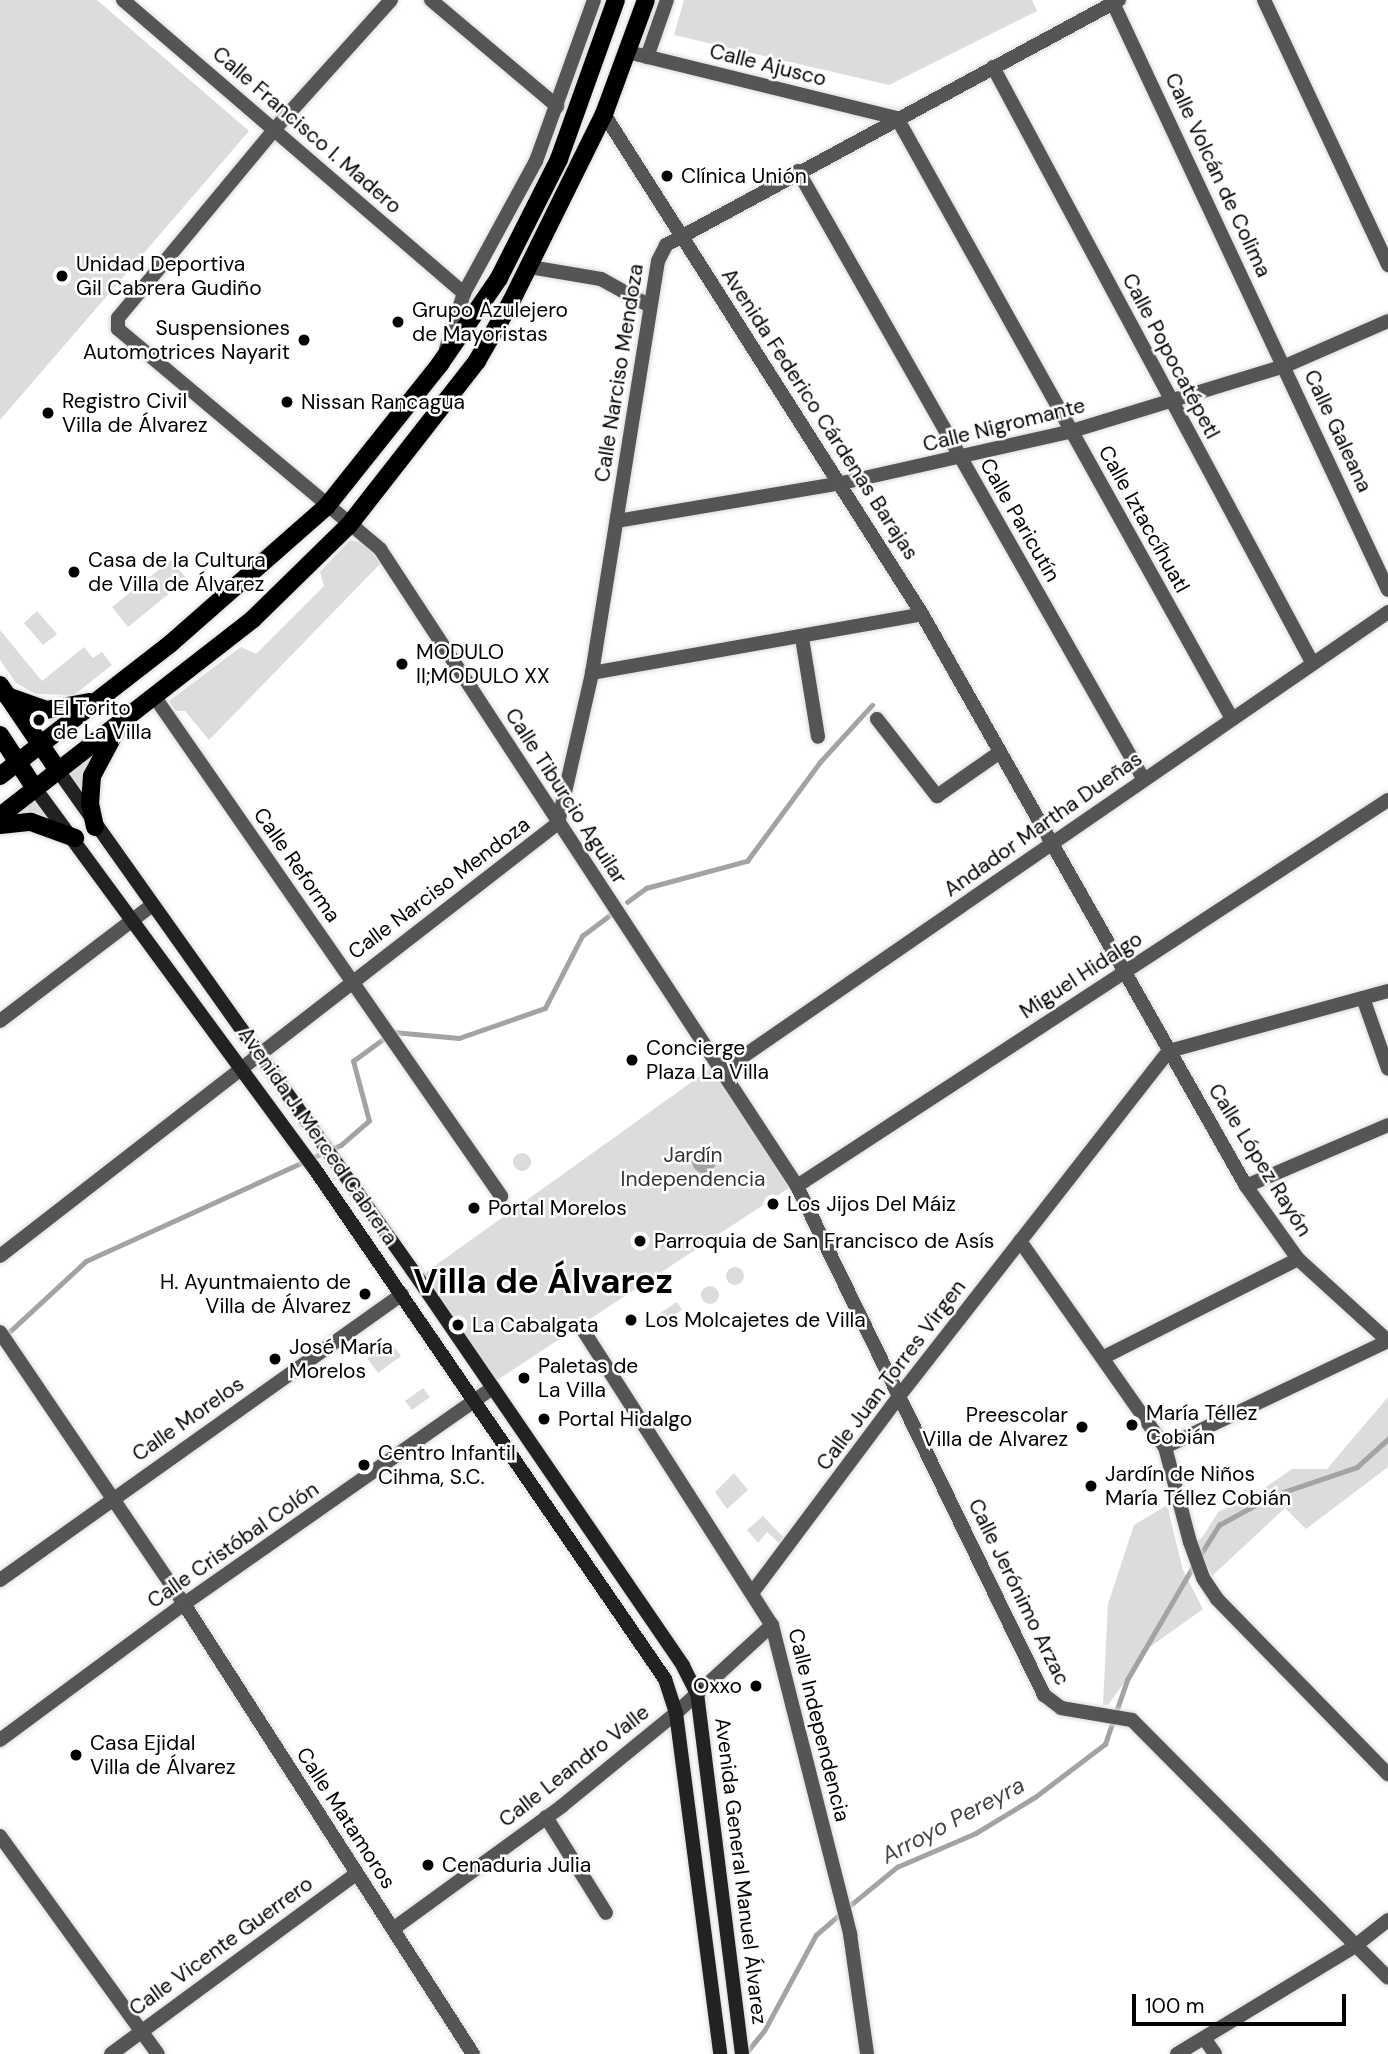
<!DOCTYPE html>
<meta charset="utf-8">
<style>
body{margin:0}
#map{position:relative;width:1388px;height:2054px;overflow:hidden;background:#fff;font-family:"DM Sans",sans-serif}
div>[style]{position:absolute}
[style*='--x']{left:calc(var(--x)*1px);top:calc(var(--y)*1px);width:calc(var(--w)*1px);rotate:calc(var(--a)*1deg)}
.green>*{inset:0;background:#dcdcdc}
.round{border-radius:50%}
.water>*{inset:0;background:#a3a3a3}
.stream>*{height:4.5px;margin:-2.25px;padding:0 2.25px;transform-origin:2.25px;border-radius:2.25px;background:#a3a3a3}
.roads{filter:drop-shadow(0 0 2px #dbdbdb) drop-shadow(0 0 2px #dbdbdb)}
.minor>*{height:14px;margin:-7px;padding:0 7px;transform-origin:7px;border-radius:7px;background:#555}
.tertiary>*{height:14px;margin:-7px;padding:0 7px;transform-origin:7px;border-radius:7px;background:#555}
.secondary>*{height:14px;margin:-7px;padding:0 7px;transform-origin:7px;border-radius:7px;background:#222}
.primary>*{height:18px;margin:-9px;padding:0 9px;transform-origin:9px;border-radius:9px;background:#000}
.dots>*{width:19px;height:19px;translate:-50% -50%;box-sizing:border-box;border:4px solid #fff;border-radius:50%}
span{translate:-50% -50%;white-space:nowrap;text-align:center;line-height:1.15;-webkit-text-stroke:5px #fff;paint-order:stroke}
.street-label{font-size:21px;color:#000}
.poi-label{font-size:21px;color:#000}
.left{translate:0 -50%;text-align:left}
.right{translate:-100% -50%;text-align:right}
.park-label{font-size:21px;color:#333}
.water-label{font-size:23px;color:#444;font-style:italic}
.town-label{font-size:35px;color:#000;font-weight:700}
.scale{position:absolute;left:1132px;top:1994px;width:214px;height:32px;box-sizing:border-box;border:4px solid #000;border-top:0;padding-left:9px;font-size:21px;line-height:24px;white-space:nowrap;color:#000;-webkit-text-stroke:5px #fff;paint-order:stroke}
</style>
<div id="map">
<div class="green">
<i style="clip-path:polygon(0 0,97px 0,249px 131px,0 420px)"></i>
<i style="clip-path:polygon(684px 0,1032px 0,1037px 11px,889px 85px,674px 35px)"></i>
<i style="clip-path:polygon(350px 540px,366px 544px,380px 564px,209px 740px,185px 711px,176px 711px,169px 701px,241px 647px,256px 654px,324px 586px,320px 572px)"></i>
<i style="clip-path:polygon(171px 560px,187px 579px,128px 627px,112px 607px)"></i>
<i style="clip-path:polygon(37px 611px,57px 634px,43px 645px,24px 623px)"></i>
<i style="clip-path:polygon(0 630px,42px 681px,84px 647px,93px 658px,102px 652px,112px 665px,74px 695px,36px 694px,16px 683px,0 660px)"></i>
<i style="clip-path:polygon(94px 751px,83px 775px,83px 797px,66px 773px)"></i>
<i style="clip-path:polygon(37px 796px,55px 822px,10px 817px)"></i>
<i style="clip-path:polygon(714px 1066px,789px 1188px,496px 1381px,422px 1275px)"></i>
<i class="round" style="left:513px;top:1153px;width:18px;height:18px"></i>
<i class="round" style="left:726px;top:1267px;width:18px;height:18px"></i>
<i class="round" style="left:701px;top:1286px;width:18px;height:18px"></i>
<i style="clip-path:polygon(677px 1302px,682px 1310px,662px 1323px,657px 1315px)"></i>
<i style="clip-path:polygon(390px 1341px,401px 1356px,378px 1373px,367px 1358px)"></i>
<i style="clip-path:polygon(423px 1388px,430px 1397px,412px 1410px,405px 1401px)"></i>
<i style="clip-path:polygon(1388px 1397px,1388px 1467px,1306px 1529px,1285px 1508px,1212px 1576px,1195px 1542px,1202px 1538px,1218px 1512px,1253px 1496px,1292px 1469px,1327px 1469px)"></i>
<i style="clip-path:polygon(734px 1473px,748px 1490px,727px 1509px,715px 1492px)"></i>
<i style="clip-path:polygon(1167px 1505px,1183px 1570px,1203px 1609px,1150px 1647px,1108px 1705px,1103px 1705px,1108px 1604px,1134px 1525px)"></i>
<i style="clip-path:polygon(763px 1516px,784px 1538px,779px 1543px,767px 1532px,758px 1543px,747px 1530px)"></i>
</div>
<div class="water">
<i class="round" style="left:692px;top:1149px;width:24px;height:24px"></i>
</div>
<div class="stream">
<i style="--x:627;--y:902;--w:24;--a:-36"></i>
<i style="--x:646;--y:888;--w:105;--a:-15"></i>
<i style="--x:747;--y:861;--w:123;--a:-53.6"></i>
<i style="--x:820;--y:762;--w:77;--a:-47.6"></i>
<i style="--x:393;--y:1032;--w:66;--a:5.2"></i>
<i style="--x:459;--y:1038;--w:91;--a:-19.2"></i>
<i style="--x:545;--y:1008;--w:81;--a:-62.8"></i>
<i style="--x:582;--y:936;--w:39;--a:-37"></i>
<i style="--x:5;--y:1336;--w:110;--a:-42.8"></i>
<i style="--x:86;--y:1261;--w:280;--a:-24.5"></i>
<i style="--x:341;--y:1145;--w:37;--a:-41"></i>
<i style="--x:369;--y:1121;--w:62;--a:-104.9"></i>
<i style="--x:353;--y:1061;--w:41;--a:-36"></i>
<i style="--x:1199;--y:1557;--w:38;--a:-58"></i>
<i style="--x:1219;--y:1525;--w:60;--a:-28.7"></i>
<i style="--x:1272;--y:1496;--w:90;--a:-18.8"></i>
<i style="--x:1357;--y:1467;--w:42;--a:-42.1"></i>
<i style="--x:847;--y:1908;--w:65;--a:-39.4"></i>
<i style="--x:897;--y:1867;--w:86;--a:-23.3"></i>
<i style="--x:976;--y:1833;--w:69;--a:-31.4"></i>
<i style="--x:1035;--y:1797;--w:88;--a:-37.1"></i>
<i style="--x:1105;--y:1744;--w:68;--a:-71"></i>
<i style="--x:1127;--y:1680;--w:133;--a:-59.8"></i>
<i style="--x:746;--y:2053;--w:28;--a:-51"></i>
<i style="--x:764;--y:2031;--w:109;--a:-61.6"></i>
<i style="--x:816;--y:1935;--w:32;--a:-41"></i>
</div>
<div class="roads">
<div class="minor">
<i style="--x:123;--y:0;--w:450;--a:40.7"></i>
<i style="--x:391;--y:0;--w:175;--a:132"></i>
<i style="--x:274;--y:130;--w:244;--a:129.7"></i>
<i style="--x:118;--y:318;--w:11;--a:90"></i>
<i style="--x:118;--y:329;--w:342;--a:40"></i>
<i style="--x:380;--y:549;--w:761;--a:56.79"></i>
<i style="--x:797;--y:1186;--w:566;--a:64.11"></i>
<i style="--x:1044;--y:1695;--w:21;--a:37"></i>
<i style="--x:1061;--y:1708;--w:72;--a:9.6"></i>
<i style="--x:1132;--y:1720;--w:363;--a:45.2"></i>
<i style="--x:431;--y:0;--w:165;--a:40.1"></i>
<i style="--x:1264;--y:0;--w:293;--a:64.9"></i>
<i style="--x:1113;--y:3;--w:648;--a:64.9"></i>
<i style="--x:628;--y:52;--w:277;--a:13.8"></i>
<i style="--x:897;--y:118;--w:688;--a:60.86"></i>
<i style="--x:647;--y:57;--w:60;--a:-70.7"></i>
<i style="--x:993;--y:67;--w:677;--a:61.81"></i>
<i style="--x:604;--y:114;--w:593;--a:57.54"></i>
<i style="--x:922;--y:614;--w:657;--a:60.47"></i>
<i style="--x:1246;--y:1186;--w:90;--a:54.5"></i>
<i style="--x:1298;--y:1259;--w:122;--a:42.3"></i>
<i style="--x:798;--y:171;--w:700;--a:60.4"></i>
<i style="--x:530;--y:267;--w:72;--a:9.6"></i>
<i style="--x:601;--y:279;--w:56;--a:28.9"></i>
<i style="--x:446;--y:349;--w:59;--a:-72.2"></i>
<i style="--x:464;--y:293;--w:150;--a:-61.4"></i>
<i style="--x:536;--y:161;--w:171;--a:-70.2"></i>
<i style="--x:617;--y:521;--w:228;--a:-9.6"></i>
<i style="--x:842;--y:483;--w:236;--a:-12.7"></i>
<i style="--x:1072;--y:431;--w:223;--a:-17"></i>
<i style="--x:1285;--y:366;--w:112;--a:-23.6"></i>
<i style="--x:802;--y:638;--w:100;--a:80.8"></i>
<i style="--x:592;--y:673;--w:335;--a:-10.1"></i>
<i style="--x:154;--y:696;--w:609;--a:55.24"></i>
<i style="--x:877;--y:719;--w:98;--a:52.1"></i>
<i style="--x:937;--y:796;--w:77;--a:-34.9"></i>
<i style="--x:1363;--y:998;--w:75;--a:70.6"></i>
<i style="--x:0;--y:1021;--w:190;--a:-37.3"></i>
<i style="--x:1169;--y:1051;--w:227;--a:-15.3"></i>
<i style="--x:722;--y:1071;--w:809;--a:-34.57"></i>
<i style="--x:797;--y:1186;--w:706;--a:-33.15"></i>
<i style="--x:1246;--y:1186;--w:155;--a:-23.2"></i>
<i style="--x:1020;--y:1241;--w:252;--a:54.9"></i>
<i style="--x:1165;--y:1447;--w:98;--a:75.3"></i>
<i style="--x:1190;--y:1542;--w:38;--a:70"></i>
<i style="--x:1203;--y:1578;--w:25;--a:56"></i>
<i style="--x:1217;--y:1599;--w:245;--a:45.7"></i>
<i style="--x:0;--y:1256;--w:706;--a:-37.81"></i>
<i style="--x:558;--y:823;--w:154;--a:-77.2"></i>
<i style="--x:592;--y:673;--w:417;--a:-80.9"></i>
<i style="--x:658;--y:261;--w:18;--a:-63"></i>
<i style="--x:666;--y:245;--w:515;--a:-28.41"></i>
<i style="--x:583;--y:1330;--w:350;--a:57.4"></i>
<i style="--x:0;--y:1332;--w:328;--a:55.9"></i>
<i style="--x:184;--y:1604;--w:535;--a:57.29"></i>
<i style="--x:1104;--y:1357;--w:217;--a:-26.8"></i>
<i style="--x:1165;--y:1447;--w:247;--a:-25.4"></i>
<i style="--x:0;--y:1580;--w:493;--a:-35.4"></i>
<i style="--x:752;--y:1593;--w:247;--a:-53.2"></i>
<i style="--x:900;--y:1395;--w:437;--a:-52"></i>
<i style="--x:546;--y:1817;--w:113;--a:58"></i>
<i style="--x:0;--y:1836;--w:269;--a:54.1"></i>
<i style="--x:393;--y:1929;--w:209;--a:-36"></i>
<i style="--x:562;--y:1806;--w:147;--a:-39.2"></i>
<i style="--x:1204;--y:2038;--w:19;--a:55"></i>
<i style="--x:111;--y:2054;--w:305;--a:-36.3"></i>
<i style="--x:1177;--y:2054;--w:208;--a:-31.2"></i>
<i style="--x:1355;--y:1946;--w:42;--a:-38.2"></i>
</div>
<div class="tertiary">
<i style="--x:676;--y:1713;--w:130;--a:-42.5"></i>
<i style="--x:772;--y:1625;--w:319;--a:75.8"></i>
<i style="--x:850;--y:1934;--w:121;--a:81.9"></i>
<i style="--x:0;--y:1740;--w:229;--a:-36.5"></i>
<i style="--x:184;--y:1604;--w:377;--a:-35"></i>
</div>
<div class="secondary">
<i style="--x:57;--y:769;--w:615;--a:54.66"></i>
<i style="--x:413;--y:1271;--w:478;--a:55.6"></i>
<i style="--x:683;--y:1666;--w:30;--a:63"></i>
<i style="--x:697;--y:1693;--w:364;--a:82.9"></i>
<i style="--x:34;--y:787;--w:473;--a:53.7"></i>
<i style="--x:314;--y:1168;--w:620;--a:55.52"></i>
<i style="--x:665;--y:1679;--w:36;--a:72"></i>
<i style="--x:676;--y:1713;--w:344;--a:82.6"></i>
</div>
<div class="primary">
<i style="--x:0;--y:685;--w:102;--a:55.8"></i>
<i style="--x:7;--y:696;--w:41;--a:19.7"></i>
<i style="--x:46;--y:710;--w:44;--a:-10.5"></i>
<i style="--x:0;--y:735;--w:62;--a:56.8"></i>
<i style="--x:0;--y:776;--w:215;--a:-37.8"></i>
<i style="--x:170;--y:644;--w:208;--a:-41.3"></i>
<i style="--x:326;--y:507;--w:183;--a:-51.4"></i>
<i style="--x:440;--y:364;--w:104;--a:-55.5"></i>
<i style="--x:499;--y:278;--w:133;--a:-63.2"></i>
<i style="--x:559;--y:159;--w:169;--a:-70.3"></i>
<i style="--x:0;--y:816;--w:321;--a:-37.9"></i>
<i style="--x:253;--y:619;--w:134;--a:-44.4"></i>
<i style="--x:349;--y:525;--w:208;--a:-52"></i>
<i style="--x:477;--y:361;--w:68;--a:-60"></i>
<i style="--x:511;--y:302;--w:210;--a:-63.7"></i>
<i style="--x:604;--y:114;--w:121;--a:-69.8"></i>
<i style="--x:0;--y:825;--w:31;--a:-6"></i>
<i style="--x:31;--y:822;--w:47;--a:20"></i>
<i style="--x:95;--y:827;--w:24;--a:-102"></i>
<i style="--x:90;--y:804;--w:28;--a:-86"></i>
<i style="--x:92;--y:776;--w:53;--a:-62"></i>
</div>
</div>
<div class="dots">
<i style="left:667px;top:176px;background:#000"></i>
<i style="left:62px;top:276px;background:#000"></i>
<i style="left:398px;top:322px;background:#000"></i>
<i style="left:304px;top:340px;background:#000"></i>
<i style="left:287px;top:402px;background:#000"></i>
<i style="left:48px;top:413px;background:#000"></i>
<i style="left:74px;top:572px;background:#000"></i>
<i style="left:402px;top:664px;background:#000"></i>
<i style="left:39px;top:720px;background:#000"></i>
<i style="left:632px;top:1060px;background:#000"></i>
<i style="left:773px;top:1204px;background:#000"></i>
<i style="left:474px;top:1208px;background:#000"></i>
<i style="left:640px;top:1241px;background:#000"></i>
<i style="left:365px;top:1294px;background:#000"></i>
<i style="left:631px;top:1320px;background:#000"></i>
<i style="left:458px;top:1325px;background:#000"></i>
<i style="left:275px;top:1359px;background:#000"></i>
<i style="left:524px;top:1378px;background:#000"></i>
<i style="left:544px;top:1419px;background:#000"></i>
<i style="left:1132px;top:1425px;background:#000"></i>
<i style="left:1082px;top:1427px;background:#000"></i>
<i style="left:364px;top:1465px;background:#000"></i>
<i style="left:1091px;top:1486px;background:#000"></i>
<i style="left:756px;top:1686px;background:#000"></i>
<i style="left:76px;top:1755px;background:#000"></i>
<i style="left:428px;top:1865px;background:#000"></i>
</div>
<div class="street-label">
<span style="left:768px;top:65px;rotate:14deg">Calle Ajusco</span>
<span style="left:307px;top:130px;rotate:41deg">Calle Francisco I. Madero</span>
<span style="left:1218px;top:175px;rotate:65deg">Calle Volcán de Colima</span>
<span style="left:1171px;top:356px;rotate:62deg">Calle Popocatépetl</span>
<span style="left:619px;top:373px;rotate:-81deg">Calle Narciso Mendoza</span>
<span style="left:820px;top:414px;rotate:57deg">Avenida Federico Cárdenas Barajas</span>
<span style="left:1004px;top:425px;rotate:-14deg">Calle Nigromante</span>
<span style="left:1338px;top:431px;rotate:65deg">Calle Galeana</span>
<span style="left:1144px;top:519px;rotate:61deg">Calle Iztaccíhuatl</span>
<span style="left:1020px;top:520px;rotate:60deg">Calle Paricutín</span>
<span style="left:566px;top:796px;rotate:57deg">Calle Tiburcio Aguilar</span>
<span style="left:1043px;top:824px;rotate:-35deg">Andador Martha Dueñas</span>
<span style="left:297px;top:865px;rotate:55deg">Calle Reforma</span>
<span style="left:439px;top:888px;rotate:-37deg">Calle Narciso Mendoza</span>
<span style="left:1081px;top:975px;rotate:-33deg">Miguel Hidalgo</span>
<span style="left:318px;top:1136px;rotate:55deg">Avenida J. Merced Cabrera</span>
<span style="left:1260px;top:1160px;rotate:58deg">Calle López Rayón</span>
<span style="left:891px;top:1375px;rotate:-53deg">Calle Juan Torres Virgen</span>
<span style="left:188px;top:1419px;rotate:-35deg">Calle Morelos</span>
<span style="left:233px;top:1545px;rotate:-35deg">Calle Cristóbal Colón</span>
<span style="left:1019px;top:1592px;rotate:64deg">Calle Jerónimo Arzac</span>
<span style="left:819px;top:1725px;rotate:76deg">Calle Independencia</span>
<span style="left:574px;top:1766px;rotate:-38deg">Calle Leandro Valle</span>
<span style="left:346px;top:1818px;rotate:57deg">Calle Matamoros</span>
<span style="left:741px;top:1871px;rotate:83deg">Avenida General Manuel Álvarez</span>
<span style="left:221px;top:1946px;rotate:-36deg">Calle Vicente Guerrero</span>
</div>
<div class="poi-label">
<span class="left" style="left:681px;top:176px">Clínica Unión</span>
<span class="left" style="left:76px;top:276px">Unidad Deportiva<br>Gil Cabrera Gudiño</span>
<span class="left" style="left:412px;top:322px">Grupo Azulejero<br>de Mayoristas</span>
<span class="right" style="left:290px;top:340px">Suspensiones<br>Automotrices Nayarit</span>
<span class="left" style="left:62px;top:413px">Registro Civil<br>Villa de Álvarez</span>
<span class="left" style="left:301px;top:402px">Nissan Rancagua</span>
<span class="left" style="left:88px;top:572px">Casa de la Cultura<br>de Villa de Álvarez</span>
<span class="left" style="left:416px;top:664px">MODULO<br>II;MODULO XX</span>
<span class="left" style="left:53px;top:720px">El Torito<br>de La Villa</span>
<span class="left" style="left:646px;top:1060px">Concierge<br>Plaza La Villa</span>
<span class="left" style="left:787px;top:1204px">Los Jijos Del Máiz</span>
<span class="left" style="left:488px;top:1208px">Portal Morelos</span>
<span class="left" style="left:654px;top:1241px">Parroquia de San Francisco de Asís</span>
<span class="right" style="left:351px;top:1294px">H. Ayuntmaiento de<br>Villa de Álvarez</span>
<span class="left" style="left:645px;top:1320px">Los Molcajetes de Villa</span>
<span class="left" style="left:472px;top:1325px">La Cabalgata</span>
<span class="left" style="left:289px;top:1359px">José María<br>Morelos</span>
<span class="left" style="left:538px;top:1378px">Paletas de<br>La Villa</span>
<span class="left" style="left:1146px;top:1425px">María Téllez<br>Cobián</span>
<span class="right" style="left:1068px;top:1427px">Preescolar<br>Villa de Alvarez</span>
<span class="left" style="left:558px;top:1419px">Portal Hidalgo</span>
<span class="left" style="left:378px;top:1465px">Centro Infantil<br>Cihma, S.C.</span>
<span class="left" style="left:1105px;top:1486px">Jardín de Niños<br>María Téllez Cobián</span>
<span class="right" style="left:742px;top:1686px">Oxxo</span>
<span class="left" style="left:90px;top:1755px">Casa Ejidal<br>Villa de Álvarez</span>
<span class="left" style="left:442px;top:1865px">Cenaduria Julia</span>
</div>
<div class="park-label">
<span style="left:693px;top:1167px">Jardín<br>Independencia</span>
</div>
<div class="water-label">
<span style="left:953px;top:1820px;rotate:-28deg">Arroyo Pereyra</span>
</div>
<div class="town-label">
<span style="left:543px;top:1281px">Villa de Álvarez</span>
</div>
<div class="scale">100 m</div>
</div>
